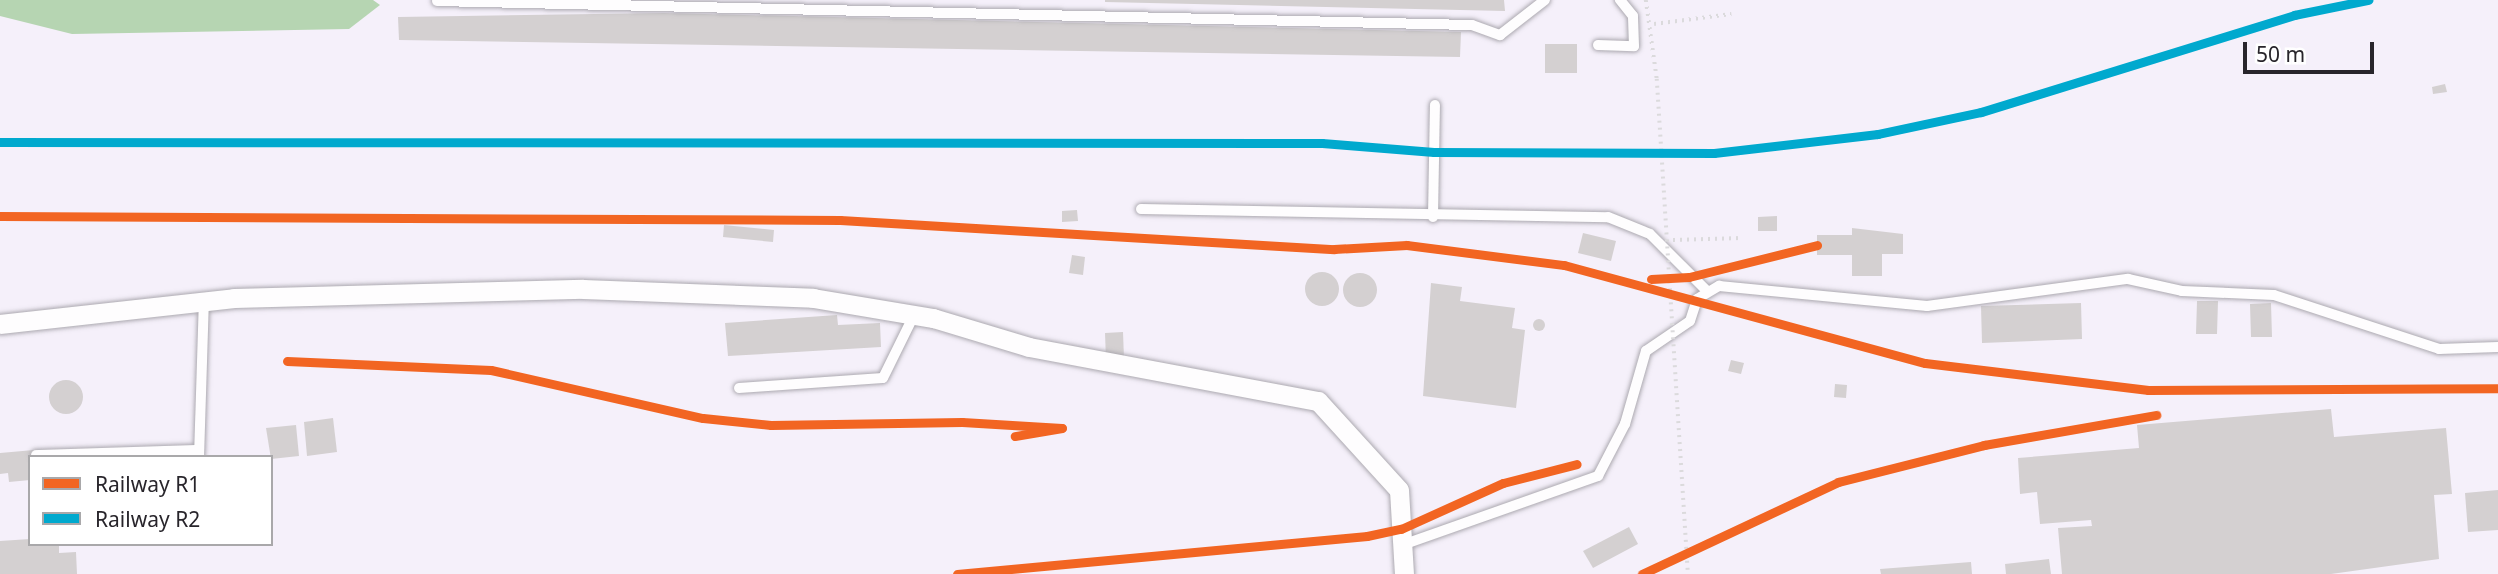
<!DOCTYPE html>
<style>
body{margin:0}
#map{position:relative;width:2498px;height:574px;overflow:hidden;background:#f5f0fa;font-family:"Noto Sans",sans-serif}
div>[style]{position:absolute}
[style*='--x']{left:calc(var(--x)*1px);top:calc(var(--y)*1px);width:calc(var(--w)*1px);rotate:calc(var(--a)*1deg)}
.forest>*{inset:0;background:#b6d5b2}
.building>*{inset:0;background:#d4d0d1}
.round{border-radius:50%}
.path>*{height:3.5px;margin-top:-1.75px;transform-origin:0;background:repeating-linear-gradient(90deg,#dbdadc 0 2px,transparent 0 7px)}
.roads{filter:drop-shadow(0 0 2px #aca9b0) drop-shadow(0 0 2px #aca9b0)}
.lane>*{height:10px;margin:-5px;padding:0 5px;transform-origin:5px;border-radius:5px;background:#fefdfe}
.street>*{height:19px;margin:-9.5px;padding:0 9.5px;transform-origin:9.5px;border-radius:9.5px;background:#fefdfe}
.path-bridge>*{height:3.5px;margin-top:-1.75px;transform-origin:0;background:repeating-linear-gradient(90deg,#dbdadc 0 2px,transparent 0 7px)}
.rail-1>*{height:9px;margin:-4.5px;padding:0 4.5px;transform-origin:4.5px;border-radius:4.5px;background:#f26522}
.rail-2>*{height:9px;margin:-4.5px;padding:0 4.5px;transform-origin:4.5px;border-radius:4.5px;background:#00a9ce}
span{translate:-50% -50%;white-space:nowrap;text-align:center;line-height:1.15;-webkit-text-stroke:5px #fff;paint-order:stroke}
.legend{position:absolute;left:28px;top:455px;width:245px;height:91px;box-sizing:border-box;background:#fff;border:2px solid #a9a8aa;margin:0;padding:9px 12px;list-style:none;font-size:21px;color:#28252b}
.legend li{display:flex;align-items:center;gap:14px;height:35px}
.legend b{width:35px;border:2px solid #a9a8aa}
.scale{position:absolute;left:2243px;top:42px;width:131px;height:32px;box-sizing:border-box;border:4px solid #28252b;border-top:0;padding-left:9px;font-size:21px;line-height:24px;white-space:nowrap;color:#28252b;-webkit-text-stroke:5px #fff;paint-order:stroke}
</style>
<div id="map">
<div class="forest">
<i style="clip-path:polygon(0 0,373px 0,380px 5px,349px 29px,72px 34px,0 16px)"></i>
</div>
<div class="building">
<i style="clip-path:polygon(1504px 0,1505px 11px,1105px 2px,1105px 0)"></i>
<i style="clip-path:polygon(664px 13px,1461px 32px,1460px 57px,399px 40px,398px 17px)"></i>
<i style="clip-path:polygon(1545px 44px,1577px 44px,1577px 73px,1545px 73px)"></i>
<i style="clip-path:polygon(2445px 84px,2447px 92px,2433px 94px,2432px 87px)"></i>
<i style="clip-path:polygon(1077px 210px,1078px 221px,1062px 222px,1062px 211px)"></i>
<i style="clip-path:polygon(1777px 216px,1777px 231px,1758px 231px,1758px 217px)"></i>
<i style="clip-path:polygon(724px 225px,774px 230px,773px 242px,723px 237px)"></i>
<i style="clip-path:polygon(1852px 228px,1903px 234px,1903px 254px,1882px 254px,1882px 276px,1852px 276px,1852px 255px,1817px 255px,1817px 235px,1852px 235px)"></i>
<i style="clip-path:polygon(1583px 233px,1616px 241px,1611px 261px,1578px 253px)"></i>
<i style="clip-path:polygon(1072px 255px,1085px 257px,1083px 275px,1069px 273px)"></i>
<i class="round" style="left:1305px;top:272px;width:34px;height:34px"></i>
<i class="round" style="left:1343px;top:273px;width:34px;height:34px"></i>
<i style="clip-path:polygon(1431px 283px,1462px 287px,1460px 301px,1515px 308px,1512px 328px,1525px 330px,1516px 408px,1423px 396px)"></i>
<i style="clip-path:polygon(2197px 301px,2218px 301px,2217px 334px,2196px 334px)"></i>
<i style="clip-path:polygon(2081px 303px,2082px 339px,1982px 343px,1981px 306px)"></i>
<i style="clip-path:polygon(2271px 303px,2272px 337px,2251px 337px,2250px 304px)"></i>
<i style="clip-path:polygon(837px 315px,838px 325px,880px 323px,881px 347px,728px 356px,725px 323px)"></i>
<i class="round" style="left:1533px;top:319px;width:12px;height:12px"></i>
<i style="clip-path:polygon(1123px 332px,1124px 359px,1106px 360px,1105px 333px)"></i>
<i style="clip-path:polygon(1731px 360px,1744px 363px,1741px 374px,1728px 371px)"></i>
<i class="round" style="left:49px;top:380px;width:34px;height:34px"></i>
<i style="clip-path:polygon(1835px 384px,1847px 385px,1846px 398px,1834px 397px)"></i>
<i style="clip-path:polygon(2331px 409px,2334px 437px,2446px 428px,2452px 494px,2434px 495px,2439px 559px,2331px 574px,2062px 574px,2058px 528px,2092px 526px,2091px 520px,2040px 524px,2037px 492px,2020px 494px,2018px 458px,2139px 448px,2137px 425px)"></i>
<i style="clip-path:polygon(333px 418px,337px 452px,307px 456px,304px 422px)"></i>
<i style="clip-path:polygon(296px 425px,299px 456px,271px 459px,266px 428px)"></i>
<i style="clip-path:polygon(34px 450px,30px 480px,9px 482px,8px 473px,0 474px,0 453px)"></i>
<i style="clip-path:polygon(2498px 490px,2498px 530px,2468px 532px,2465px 493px)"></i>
<i style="clip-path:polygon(1629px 527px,1638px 544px,1593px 568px,1583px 551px)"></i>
<i style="clip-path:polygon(30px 539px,59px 544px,59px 553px,76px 552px,77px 574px,0 574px,0 541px)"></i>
<i style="clip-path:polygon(2049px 559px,2051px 574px,2006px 574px,2005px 564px)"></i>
<i style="clip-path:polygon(1971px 562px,1972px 574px,1881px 574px,1880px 569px)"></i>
</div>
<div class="path">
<i style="--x:1646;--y:0;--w:80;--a:82.1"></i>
<i style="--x:1654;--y:24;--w:78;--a:-7.4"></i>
<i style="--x:1673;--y:240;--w:69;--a:-1.7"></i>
</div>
<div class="roads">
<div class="lane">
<i style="--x:437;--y:1;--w:1035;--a:1.33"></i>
<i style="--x:1472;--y:25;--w:30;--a:20"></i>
<i style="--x:1500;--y:35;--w:57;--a:-37.9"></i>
<i style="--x:1598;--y:45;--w:36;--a:2"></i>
<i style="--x:1634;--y:46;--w:30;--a:-92"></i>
<i style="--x:1633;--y:16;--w:21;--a:-129"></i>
<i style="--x:1141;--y:209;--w:467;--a:1"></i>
<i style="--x:1608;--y:217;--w:45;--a:22"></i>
<i style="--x:1650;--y:234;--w:79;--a:45"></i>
<i style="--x:1433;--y:217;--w:112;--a:-89"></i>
<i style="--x:739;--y:388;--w:144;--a:-4"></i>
<i style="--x:883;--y:378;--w:70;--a:-63.8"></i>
<i style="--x:36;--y:455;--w:163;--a:-1.8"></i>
<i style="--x:199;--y:457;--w:157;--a:-88.2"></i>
<i style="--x:1402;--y:545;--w:208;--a:-19.4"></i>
<i style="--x:1598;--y:476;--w:59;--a:-62.6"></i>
<i style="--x:1625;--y:424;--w:76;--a:-74"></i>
<i style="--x:1646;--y:351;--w:53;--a:-34.3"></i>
<i style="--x:1690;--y:321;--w:23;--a:-72"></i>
<i style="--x:1697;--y:299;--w:26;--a:-31"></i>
<i style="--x:1719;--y:286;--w:209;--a:5.5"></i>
<i style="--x:1927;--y:306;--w:203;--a:-7.7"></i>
<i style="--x:2128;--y:279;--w:55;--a:12.5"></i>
<i style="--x:2182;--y:291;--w:92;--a:2.5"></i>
<i style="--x:2274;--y:295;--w:174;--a:18.1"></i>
<i style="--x:2439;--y:349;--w:59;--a:-1.9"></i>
</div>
<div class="street">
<i style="--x:0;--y:324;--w:235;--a:-6.3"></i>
<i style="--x:234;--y:298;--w:349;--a:-1.5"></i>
<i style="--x:583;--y:289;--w:230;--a:2.2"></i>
<i style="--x:813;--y:298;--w:122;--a:9.5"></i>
<i style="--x:933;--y:318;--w:100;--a:16.8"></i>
<i style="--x:1029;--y:347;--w:294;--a:10.6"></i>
<i style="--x:1318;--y:401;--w:120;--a:47.7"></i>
<i style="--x:1399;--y:490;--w:84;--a:86.6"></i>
</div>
</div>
<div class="path-bridge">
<i style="--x:1657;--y:79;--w:496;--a:86.4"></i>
</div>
<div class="rail-1">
<i style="--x:0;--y:216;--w:840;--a:0.27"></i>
<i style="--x:840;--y:220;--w:495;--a:3.4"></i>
<i style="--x:1334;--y:249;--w:73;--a:-3.1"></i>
<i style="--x:1407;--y:245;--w:158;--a:7.3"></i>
<i style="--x:1564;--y:265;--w:374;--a:15.2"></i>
<i style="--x:1925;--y:363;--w:225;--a:6.9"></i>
<i style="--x:2148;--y:390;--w:350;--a:-0.3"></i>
<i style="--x:1651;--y:279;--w:38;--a:-3"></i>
<i style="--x:1689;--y:277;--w:132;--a:-14"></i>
<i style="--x:287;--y:361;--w:204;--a:2.5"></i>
<i style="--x:491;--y:370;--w:217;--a:12.8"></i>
<i style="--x:703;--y:418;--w:68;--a:5.9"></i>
<i style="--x:771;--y:425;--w:191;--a:-0.9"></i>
<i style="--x:962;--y:422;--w:100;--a:3.4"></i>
<i style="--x:1062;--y:428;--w:48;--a:170.3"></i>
<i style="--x:957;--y:574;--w:412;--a:-5.3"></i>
<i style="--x:1367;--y:536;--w:35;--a:-12"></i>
<i style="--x:1401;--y:529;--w:112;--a:-24.3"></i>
<i style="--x:1503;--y:483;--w:76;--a:-14.4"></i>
<i style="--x:1642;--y:574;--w:217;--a:-25.1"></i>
<i style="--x:1838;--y:482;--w:151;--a:-14.2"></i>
<i style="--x:1984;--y:445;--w:175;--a:-9.9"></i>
</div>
<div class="rail-2">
<i style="--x:0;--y:142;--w:1322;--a:0.04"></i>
<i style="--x:1322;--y:143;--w:112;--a:4.6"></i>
<i style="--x:1434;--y:152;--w:280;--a:0.2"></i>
<i style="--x:1714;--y:153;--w:165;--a:-6.6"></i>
<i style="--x:1878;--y:134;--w:105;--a:-12.1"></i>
<i style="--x:1981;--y:112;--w:328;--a:-17.2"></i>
<i style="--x:2294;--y:15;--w:76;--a:-11.5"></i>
</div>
<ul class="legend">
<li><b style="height:9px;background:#f26522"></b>Railway R1</li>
<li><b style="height:9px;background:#00a9ce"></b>Railway R2</li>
</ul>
<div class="scale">50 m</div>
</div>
